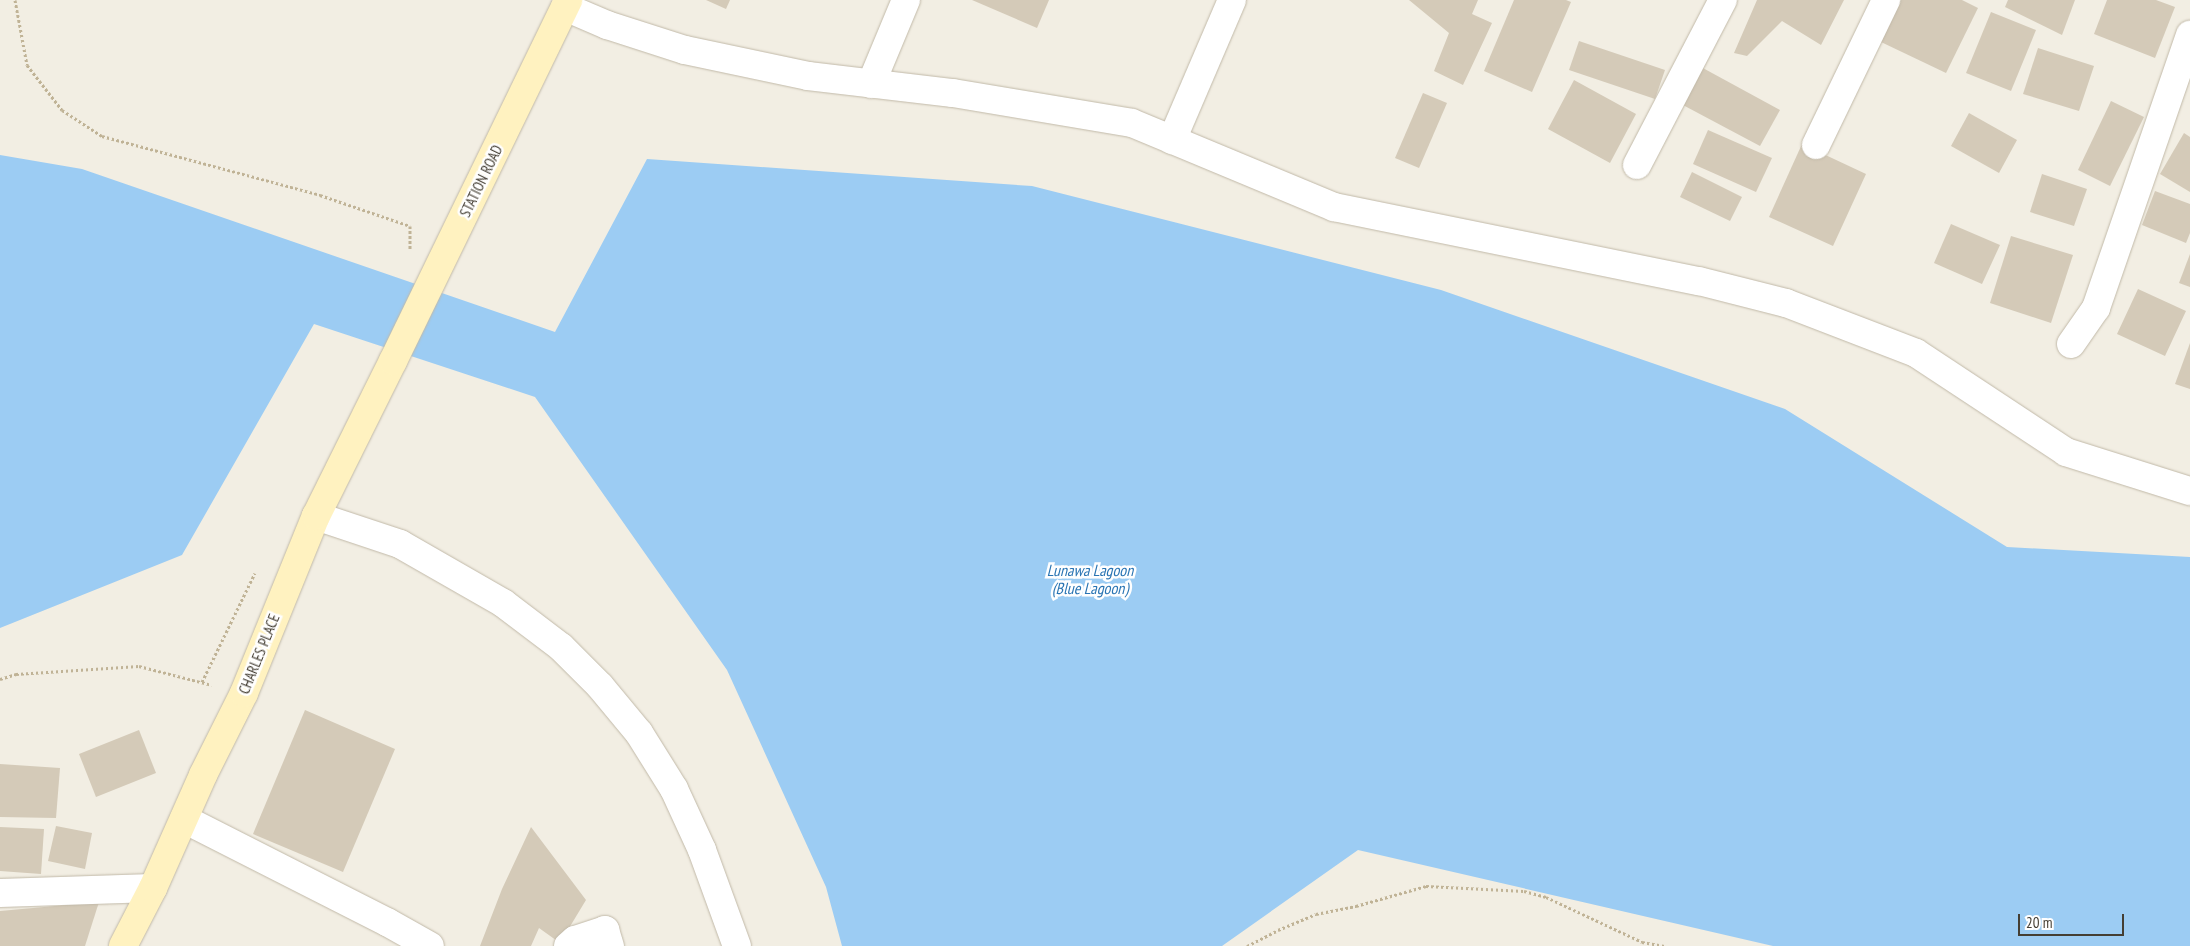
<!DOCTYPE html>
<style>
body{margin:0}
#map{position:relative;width:2190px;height:946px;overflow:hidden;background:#f2eee3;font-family:"PT Sans Narrow",sans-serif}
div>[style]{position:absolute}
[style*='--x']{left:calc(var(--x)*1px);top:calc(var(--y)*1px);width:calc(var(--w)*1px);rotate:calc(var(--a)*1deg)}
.water>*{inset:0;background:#9cccf3}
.building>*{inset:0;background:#d4cab8}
.path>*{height:3px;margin-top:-1.5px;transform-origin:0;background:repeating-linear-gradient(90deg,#c0b396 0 2.5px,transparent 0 5px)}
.roads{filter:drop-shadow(0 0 1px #c1b9a8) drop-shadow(0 0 1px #c1b9a8)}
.street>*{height:28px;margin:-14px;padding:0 14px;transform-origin:14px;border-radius:14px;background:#fff}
.secondary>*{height:28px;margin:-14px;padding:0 14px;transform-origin:14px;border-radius:14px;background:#fff2c0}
span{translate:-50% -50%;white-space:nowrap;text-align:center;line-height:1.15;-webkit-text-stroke:5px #fff;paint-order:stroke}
.street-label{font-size:15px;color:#443e33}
.water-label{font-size:16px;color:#2974b3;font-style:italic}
.scale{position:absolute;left:2018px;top:914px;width:106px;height:22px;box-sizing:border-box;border:2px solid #443e33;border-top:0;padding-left:6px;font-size:15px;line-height:18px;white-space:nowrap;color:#443e33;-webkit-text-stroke:4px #fff;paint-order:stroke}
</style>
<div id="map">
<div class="water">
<i style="clip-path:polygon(0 155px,82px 169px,555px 332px,647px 159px,1032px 186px,1441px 290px,1785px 409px,2007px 547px,2190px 557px,2190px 946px,1773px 946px,1358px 850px,1222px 946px,842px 946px,826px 887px,727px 670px,535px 397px,314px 324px,182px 555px,0 628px)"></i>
</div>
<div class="building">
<i style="clip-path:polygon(706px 0,730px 0,726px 9px)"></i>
<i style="clip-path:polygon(972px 0,1049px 0,1037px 28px)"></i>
<i style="clip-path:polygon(1409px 0,1478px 0,1472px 14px,1492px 23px,1463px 85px,1434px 71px,1449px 33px)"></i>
<i style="clip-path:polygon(1514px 0,1566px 0,1571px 2px,1532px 92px,1484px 71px)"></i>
<i style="clip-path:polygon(1757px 0,1844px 0,1821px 45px,1782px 21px,1747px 56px,1734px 53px)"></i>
<i style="clip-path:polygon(1901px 0,1962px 0,1978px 8px,1946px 73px,1881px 42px)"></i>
<i style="clip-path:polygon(2008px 0,2075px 0,2062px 35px,2005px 7px)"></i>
<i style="clip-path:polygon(2107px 0,2156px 0,2175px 7px,2155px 58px,2094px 34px)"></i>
<i style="clip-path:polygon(1991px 12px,2036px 30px,2011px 91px,1966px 73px)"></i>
<i style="clip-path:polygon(1579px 41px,1665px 70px,1655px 99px,1569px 70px)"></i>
<i style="clip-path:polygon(2038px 48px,2094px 66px,2079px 111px,2023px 94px)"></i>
<i style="clip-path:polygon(1701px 67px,1780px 110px,1760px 146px,1681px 104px)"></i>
<i style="clip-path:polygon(1574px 80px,1636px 114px,1610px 163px,1548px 129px)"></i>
<i style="clip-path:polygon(1423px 93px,1447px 103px,1419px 168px,1395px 158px)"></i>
<i style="clip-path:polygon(2111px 101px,2144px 117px,2110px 186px,2078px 170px)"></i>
<i style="clip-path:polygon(1969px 113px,2017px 140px,1999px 173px,1951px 146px)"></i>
<i style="clip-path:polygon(1708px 130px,1772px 158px,1756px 192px,1693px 164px)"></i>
<i style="clip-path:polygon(2184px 133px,2190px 137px,2190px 192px,2160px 174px)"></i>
<i style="clip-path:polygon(1802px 144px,1866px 174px,1833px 246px,1769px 217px)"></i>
<i style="clip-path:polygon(1692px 172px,1742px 197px,1730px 221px,1680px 197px)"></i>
<i style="clip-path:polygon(2042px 174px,2087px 189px,2074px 226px,2030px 212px)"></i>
<i style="clip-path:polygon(2155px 191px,2190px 204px,2190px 233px,2186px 243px,2142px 225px)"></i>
<i style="clip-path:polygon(1951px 224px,2000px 245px,1982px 284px,1934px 263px)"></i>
<i style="clip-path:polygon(2011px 236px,2073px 255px,2051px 323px,1990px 303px)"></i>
<i style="clip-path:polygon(2190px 254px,2190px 287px,2179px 283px)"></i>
<i style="clip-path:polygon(2138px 289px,2186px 311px,2165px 356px,2117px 334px)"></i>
<i style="clip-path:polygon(2190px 343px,2190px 389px,2175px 384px)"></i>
<i style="clip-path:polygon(305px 710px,395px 749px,343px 872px,253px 834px)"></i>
<i style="clip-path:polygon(139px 730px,156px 773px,96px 797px,79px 754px)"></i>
<i style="clip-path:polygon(0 764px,60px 768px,56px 818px,0 817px)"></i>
<i style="clip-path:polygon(56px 826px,92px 833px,85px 869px,48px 861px)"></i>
<i style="clip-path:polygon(0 827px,44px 829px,41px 874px,0 871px)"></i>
<i style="clip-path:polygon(531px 827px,586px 900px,560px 943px,539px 928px,531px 946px,480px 946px,502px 889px)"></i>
<i style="clip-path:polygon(99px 902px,85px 946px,0 946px,0 911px)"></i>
</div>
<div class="path">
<i style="--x:15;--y:0;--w:66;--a:79.5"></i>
<i style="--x:27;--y:65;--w:57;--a:52.1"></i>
<i style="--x:62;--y:110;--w:48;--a:33"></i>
<i style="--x:102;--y:136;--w:226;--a:15.1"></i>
<i style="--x:320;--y:195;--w:95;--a:19"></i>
<i style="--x:410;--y:226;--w:23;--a:90"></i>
<i style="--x:0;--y:679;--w:17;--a:-17"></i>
<i style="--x:16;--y:674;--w:123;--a:-3.7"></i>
<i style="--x:139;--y:666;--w:75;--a:14.6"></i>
<i style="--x:202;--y:682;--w:121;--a:-64.1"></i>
<i style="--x:1247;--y:946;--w:35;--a:-27"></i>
<i style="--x:1278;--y:930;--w:41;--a:-22.8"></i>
<i style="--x:1316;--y:914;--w:41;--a:-11.3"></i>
<i style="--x:1356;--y:906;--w:73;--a:-15.9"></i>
<i style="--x:1426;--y:886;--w:98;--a:2.9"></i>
<i style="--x:1524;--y:891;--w:23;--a:15"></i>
<i style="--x:1546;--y:897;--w:106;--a:25.1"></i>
<i style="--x:1642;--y:942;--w:23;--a:10"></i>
</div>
<div class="roads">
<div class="street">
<i style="--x:565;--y:7;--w:46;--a:23.2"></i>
<i style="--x:607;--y:25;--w:82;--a:17.8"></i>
<i style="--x:685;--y:50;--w:126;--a:11.9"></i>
<i style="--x:808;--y:76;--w:146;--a:6.7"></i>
<i style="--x:953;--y:93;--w:181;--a:9.5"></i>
<i style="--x:1132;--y:123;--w:219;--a:22.6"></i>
<i style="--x:1334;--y:207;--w:372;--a:11.5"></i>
<i style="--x:1699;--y:281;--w:90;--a:14.2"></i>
<i style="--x:1786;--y:303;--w:139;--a:21"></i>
<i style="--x:1916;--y:353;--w:180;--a:33.4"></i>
<i style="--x:2066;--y:452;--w:130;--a:17.5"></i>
<i style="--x:871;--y:84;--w:91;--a:-67.4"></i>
<i style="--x:1172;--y:140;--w:152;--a:-66.8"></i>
<i style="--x:1816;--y:145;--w:161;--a:-64.2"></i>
<i style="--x:1637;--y:165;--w:186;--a:-62.5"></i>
<i style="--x:2071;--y:344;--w:44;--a:-55.2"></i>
<i style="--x:2096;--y:308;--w:289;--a:-71"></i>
<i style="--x:316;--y:516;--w:89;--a:18.4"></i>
<i style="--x:400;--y:544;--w:119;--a:29.8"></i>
<i style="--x:503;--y:603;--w:73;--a:37.2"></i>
<i style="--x:561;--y:647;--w:55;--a:45"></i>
<i style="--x:600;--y:686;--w:61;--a:50.3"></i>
<i style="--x:639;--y:733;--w:66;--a:58"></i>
<i style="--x:674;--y:789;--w:67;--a:65.3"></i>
<i style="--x:702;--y:850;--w:102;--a:70"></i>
<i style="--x:184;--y:819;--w:228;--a:26.9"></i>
<i style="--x:387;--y:922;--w:49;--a:29.2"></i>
<i style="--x:0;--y:893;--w:153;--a:-1.9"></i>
<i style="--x:568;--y:946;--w:9;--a:-41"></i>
<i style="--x:575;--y:940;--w:32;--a:-18"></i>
<i style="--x:605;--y:930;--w:17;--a:73"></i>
</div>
<div class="secondary">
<i style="--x:123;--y:946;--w:65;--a:-62.7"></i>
<i style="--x:153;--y:888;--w:124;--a:-66.1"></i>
<i style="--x:203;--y:775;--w:92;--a:-63.4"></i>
<i style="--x:244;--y:693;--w:191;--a:-67.9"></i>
<i style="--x:316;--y:516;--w:173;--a:-63.6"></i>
<i style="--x:393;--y:361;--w:401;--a:-64.1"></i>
</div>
</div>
<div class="street-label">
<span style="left:481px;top:181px;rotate:-64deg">STATION ROAD</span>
<span style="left:259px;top:654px;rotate:-68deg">CHARLES PLACE</span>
</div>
<div class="water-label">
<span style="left:1090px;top:579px">Lunawa Lagoon<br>(Blue Lagoon)</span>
</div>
<div class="scale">20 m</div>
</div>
